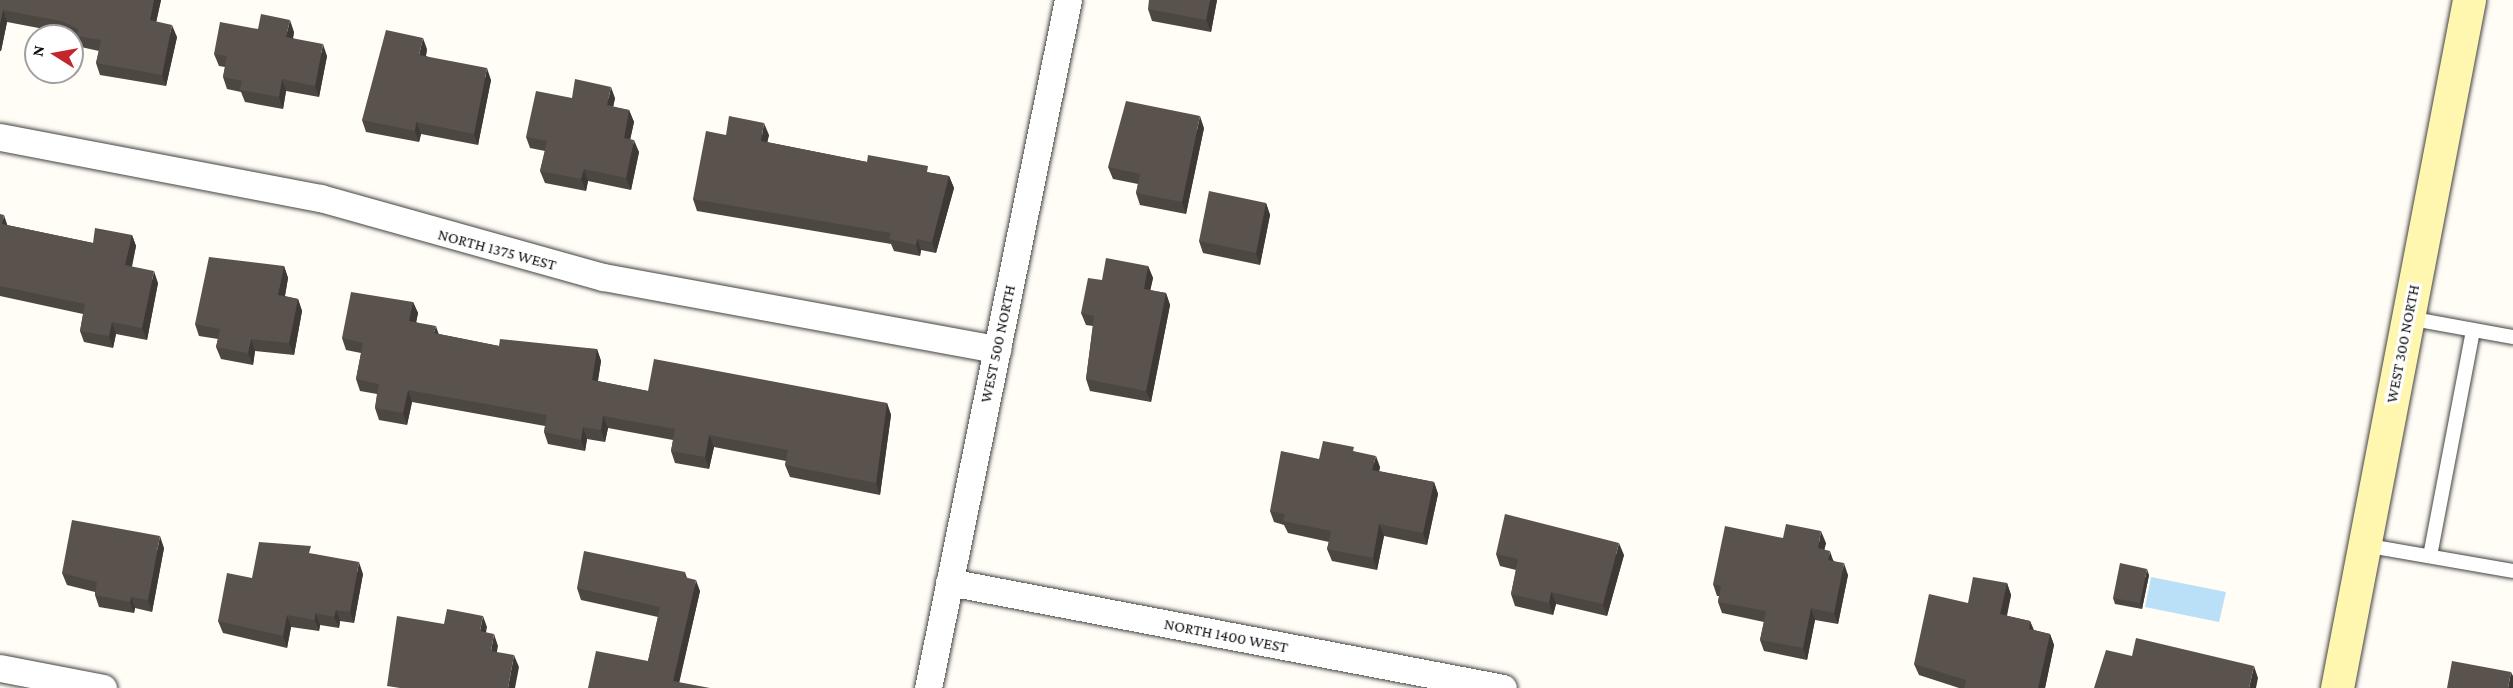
<!DOCTYPE html>
<style>
body{margin:0}
#map{position:relative;width:2513px;height:688px;overflow:hidden;background:#fffdf5;font-family:"Crimson Pro",serif}
div>[style]{position:absolute}
[style*='--x']{left:calc(var(--x)*1px);top:calc(var(--y)*1px);width:calc(var(--w)*1px);rotate:calc(var(--a)*1deg)}
.water>*{inset:0;background:#b9e0f7}
.roads{filter:drop-shadow(0 0 2px #444) drop-shadow(0 0 2px #444)}
.lane>*{height:14px;margin:-7px;padding:0 7px;transform-origin:7px;border-radius:7px;background:#fff}
.street>*{height:27px;margin:-13.5px;padding:0 13.5px;transform-origin:13.5px;border-radius:13.5px;background:#fff}
.secondary>*{height:33px;margin:-16.5px;padding:0 16.5px;transform-origin:16.5px;border-radius:16.5px;background:#fff6b0}
.wall>*{inset:0;background:#4d4742}
.shaded-wall>*{inset:0;background:#3f3936}
.building>*{inset:0;background:#5a524d}
span{translate:-50% -50%;white-space:nowrap;text-align:center;line-height:1.15;-webkit-text-stroke:6px #fff;paint-order:stroke}
.street-label{font-size:16px;color:#111}
.north{position:absolute;left:24px;top:24px;width:60px;height:60px;box-sizing:border-box;background:#fff;border:2px solid #a0a0a0;border-radius:50%;rotate:281deg;font-size:16px;font-weight:700;line-height:24px;text-align:center;color:#111}
.north::after{content:'';display:block;margin:auto;width:21px;height:27px;background:#c4262e;clip-path:polygon(50% 0,100% 100%,50% 72%,0 100%)}
</style>
<div id="map">
<div class="water">
<i style="clip-path:polygon(2151px 577px,2226px 592px,2219px 622px,2145px 607px)"></i>
</div>
<div class="roads">
<div class="lane">
<i style="--x:2408;--y:318;--w:107;--a:10.3"></i>
<i style="--x:2364;--y:545;--w:151;--a:9.9"></i>
<i style="--x:2430;--y:556;--w:230;--a:-79.2"></i>
</div>
<div class="street">
<i style="--x:0;--y:137;--w:326;--a:10.8"></i>
<i style="--x:320;--y:198;--w:294;--a:15.6"></i>
<i style="--x:603;--y:277;--w:401;--a:10.4"></i>
<i style="--x:949;--y:582;--w:564;--a:10.83"></i>
<i style="--x:0;--y:668;--w:105;--a:11"></i>
<i style="--x:928;--y:688;--w:702;--a:-78.5"></i>
</div>
<div class="secondary">
<i style="--x:2337;--y:688;--w:701;--a:-79.14"></i>
</div>
</div>
<div class="wall">
<i style="clip-path:polygon(0 0,161px 0,156px 22px,177px 37px,166px 86px,100px 75px,96px 63px,99px 51px,81px 47px,78px 39px,65px 33px,7px 22px,1px 51px,0 51px)"></i>
<i style="clip-path:polygon(1217px 0,1211px 32px,1152px 21px,1148px 9px)"></i>
<i style="clip-path:polygon(258px 29px,294px 32px,293px 38px,327px 56px,319px 97px,286px 91px,283px 109px,245px 102px,241px 92px,227px 89px,223px 77px,225px 67px,219px 66px,214px 54px)"></i>
<i style="clip-path:polygon(427px 49px,426px 56px,491px 80px,478px 145px,421px 134px,419px 142px,366px 132px,362px 120px)"></i>
<i style="clip-path:polygon(572px 98px,615px 98px,613px 107px,629px 110px,634px 122px,630px 139px,639px 152px,631px 190px,588px 181px,586px 191px,545px 183px,540px 171px,545px 151px,530px 148px,526px 137px)"></i>
<i style="clip-path:polygon(1204px 128px,1186px 214px,1140px 205px,1136px 193px,1138px 184px,1113px 179px,1108px 167px)"></i>
<i style="clip-path:polygon(726px 135px,769px 135px,767px 142px,867px 162px,949px 176px,954px 188px,936px 253px,921px 250px,920px 256px,894px 251px,891px 244px,697px 211px,693px 199px)"></i>
<i style="clip-path:polygon(1266px 203px,1270px 215px,1260px 265px,1203px 253px,1199px 241px)"></i>
<i style="clip-path:polygon(0 214px,7px 225px,93px 243px,132px 235px,136px 246px,132px 267px,158px 283px,147px 340px,116px 334px,113px 348px,84px 342px,80px 331px,83px 314px,0 296px)"></i>
<i style="clip-path:polygon(284px 266px,288px 278px,285px 296px,298px 299px,302px 311px,294px 355px,255px 351px,253px 365px,221px 359px,216px 347px,218px 339px,199px 336px,195px 324px)"></i>
<i style="clip-path:polygon(1148px 266px,1153px 278px,1150px 290px,1166px 293px,1170px 305px,1151px 402px,1090px 391px,1086px 379px,1093px 326px,1086px 325px,1081px 313px,1102px 280px)"></i>
<i style="clip-path:polygon(413px 302px,418px 313px,416px 322px,439px 334px,499px 346px,597px 349px,601px 361px,598px 381px,648px 391px,887px 403px,891px 415px,880px 495px,790px 477px,785px 465px,786px 461px,714px 447px,709px 469px,675px 463px,671px 451px,673px 440px,608px 428px,605px 442px,587px 439px,585px 451px,548px 444px,544px 432px,545px 426px,412px 402px,407px 425px,379px 420px,375px 408px,377px 394px,360px 391px,356px 379px,361px 353px,346px 350px,342px 338px)"></i>
<i style="clip-path:polygon(1356px 452px,1380px 467px,1379px 471px,1434px 482px,1438px 494px,1427px 545px,1384px 536px,1377px 570px,1332px 561px,1327px 549px,1329px 542px,1288px 533px,1284px 525px,1274px 522px,1270px 511px,1319px 459px)"></i>
<i style="clip-path:polygon(1783px 538px,1826px 543px,1824px 550px,1834px 561px,1848px 575px,1838px 624px,1815px 620px,1807px 660px,1764px 651px,1760px 640px,1764px 622px,1722px 613px,1718px 602px,1719px 596px,1717px 596px,1713px 584px)"></i>
<i style="clip-path:polygon(164px 548px,152px 612px,135px 608px,134px 613px,99px 607px,95px 595px,95px 592px,67px 585px,62px 573px)"></i>
<i style="clip-path:polygon(314px 554px,363px 574px,354px 623px,340px 621px,339px 628px,320px 625px,319px 631px,291px 627px,287px 648px,223px 633px,218px 621px,252px 578px)"></i>
<i style="clip-path:polygon(1496px 554px,1624px 555px,1607px 616px,1556px 604px,1553px 615px,1515px 606px,1511px 594px,1516px 570px,1500px 566px)"></i>
<i style="clip-path:polygon(685px 572px,687px 578px,700px 591px,679px 682px,588px 688px,648px 661px,658px 617px,581px 600px,577px 588px)"></i>
<i style="clip-path:polygon(2149px 575px,2142px 609px,2115px 604px,2113px 598px)"></i>
<i style="clip-path:polygon(2007px 583px,2011px 595px,2007px 616px,2030px 621px,2034px 630px,2050px 634px,2054px 645px,2045px 688px,1959px 688px,1919px 675px,1914px 664px,1968px 603px)"></i>
</div>
<div class="shaded-wall">
<i style="clip-path:polygon(154px 0,161px 0,154px 32px,150px 20px)"></i>
<i style="clip-path:polygon(1210px 0,1217px 0,1211px 32px,1206px 20px)"></i>
<i style="clip-path:polygon(3px 10px,7px 22px,1px 51px,0 48px,0 24px)"></i>
<i style="clip-path:polygon(290px 20px,294px 32px,291px 49px,286px 37px)"></i>
<i style="clip-path:polygon(172px 25px,177px 37px,166px 86px,162px 75px)"></i>
<i style="clip-path:polygon(423px 38px,427px 49px,424px 67px,419px 55px)"></i>
<i style="clip-path:polygon(323px 44px,327px 56px,319px 97px,315px 86px)"></i>
<i style="clip-path:polygon(487px 68px,491px 80px,478px 145px,474px 134px)"></i>
<i style="clip-path:polygon(282px 79px,286px 91px,283px 109px,279px 97px)"></i>
<i style="clip-path:polygon(611px 87px,615px 98px,611px 117px,607px 105px)"></i>
<i style="clip-path:polygon(629px 110px,634px 122px,628px 150px,624px 138px)"></i>
<i style="clip-path:polygon(1200px 116px,1204px 128px,1186px 214px,1182px 202px)"></i>
<i style="clip-path:polygon(416px 122px,421px 134px,419px 142px,415px 131px)"></i>
<i style="clip-path:polygon(764px 123px,769px 135px,765px 153px,761px 141px)"></i>
<i style="clip-path:polygon(634px 140px,639px 152px,631px 190px,626px 178px)"></i>
<i style="clip-path:polygon(584px 169px,588px 181px,586px 191px,581px 179px)"></i>
<i style="clip-path:polygon(949px 176px,954px 188px,936px 253px,932px 242px)"></i>
<i style="clip-path:polygon(1266px 203px,1270px 215px,1260px 265px,1256px 253px)"></i>
<i style="clip-path:polygon(4px 215px,8px 227px,2px 224px)"></i>
<i style="clip-path:polygon(132px 235px,136px 246px,129px 277px,125px 265px)"></i>
<i style="clip-path:polygon(917px 239px,921px 250px,920px 256px,916px 245px)"></i>
<i style="clip-path:polygon(284px 266px,288px 278px,283px 307px,278px 295px)"></i>
<i style="clip-path:polygon(1148px 266px,1153px 278px,1148px 301px,1144px 289px)"></i>
<i style="clip-path:polygon(154px 271px,158px 283px,147px 340px,142px 328px)"></i>
<i style="clip-path:polygon(1166px 293px,1170px 305px,1151px 402px,1146px 391px)"></i>
<i style="clip-path:polygon(298px 299px,302px 311px,294px 355px,289px 343px)"></i>
<i style="clip-path:polygon(413px 302px,418px 313px,414px 333px,409px 321px)"></i>
<i style="clip-path:polygon(112px 322px,116px 334px,113px 348px,109px 336px)"></i>
<i style="clip-path:polygon(436px 326px,440px 338px,434px 333px)"></i>
<i style="clip-path:polygon(251px 339px,255px 351px,253px 365px,248px 353px)"></i>
<i style="clip-path:polygon(597px 349px,601px 361px,596px 391px,592px 380px)"></i>
<i style="clip-path:polygon(408px 390px,412px 402px,407px 425px,403px 413px)"></i>
<i style="clip-path:polygon(887px 403px,891px 415px,880px 495px,876px 483px)"></i>
<i style="clip-path:polygon(603px 416px,608px 428px,605px 442px,601px 430px)"></i>
<i style="clip-path:polygon(583px 427px,587px 439px,585px 451px,581px 440px)"></i>
<i style="clip-path:polygon(709px 435px,714px 447px,709px 469px,705px 457px)"></i>
<i style="clip-path:polygon(1376px 456px,1380px 467px,1377px 481px,1372px 470px)"></i>
<i style="clip-path:polygon(1434px 482px,1438px 494px,1427px 545px,1423px 533px)"></i>
<i style="clip-path:polygon(1379px 524px,1384px 536px,1377px 570px,1373px 558px)"></i>
<i style="clip-path:polygon(1821px 531px,1826px 543px,1822px 560px,1818px 548px)"></i>
<i style="clip-path:polygon(160px 536px,164px 548px,152px 612px,148px 600px)"></i>
<i style="clip-path:polygon(1619px 543px,1624px 555px,1607px 616px,1603px 604px)"></i>
<i style="clip-path:polygon(1830px 551px,1834px 563px,1828px 560px)"></i>
<i style="clip-path:polygon(359px 562px,363px 574px,354px 623px,350px 612px)"></i>
<i style="clip-path:polygon(1844px 563px,1848px 575px,1838px 624px,1834px 613px)"></i>
<i style="clip-path:polygon(2147px 569px,2149px 575px,2142px 609px,2140px 603px)"></i>
<i style="clip-path:polygon(696px 580px,700px 591px,678px 688px,673px 681px)"></i>
<i style="clip-path:polygon(2007px 583px,2011px 595px,2004px 626px,2000px 614px)"></i>
<i style="clip-path:polygon(1551px 592px,1556px 604px,1553px 615px,1549px 603px)"></i>
<i style="clip-path:polygon(131px 597px,135px 608px,134px 613px,130px 602px)"></i>
<i style="clip-path:polygon(1811px 608px,1815px 620px,1807px 660px,1803px 648px)"></i>
<i style="clip-path:polygon(336px 610px,340px 621px,339px 628px,334px 617px)"></i>
<i style="clip-path:polygon(315px 613px,320px 625px,319px 631px,315px 620px)"></i>
<i style="clip-path:polygon(287px 615px,291px 627px,287px 648px,283px 636px)"></i>
<i style="clip-path:polygon(483px 616px,487px 627px,484px 643px,480px 631px)"></i>
<i style="clip-path:polygon(2030px 621px,2034px 632px,2029px 629px)"></i>
<i style="clip-path:polygon(494px 634px,498px 646px,495px 662px,491px 651px)"></i>
<i style="clip-path:polygon(2050px 634px,2054px 645px,2045px 688px,2038px 688px)"></i>
<i style="clip-path:polygon(514px 655px,519px 667px,515px 688px,508px 688px)"></i>
<i style="clip-path:polygon(2254px 666px,2258px 678px,2256px 688px,2249px 688px)"></i>
<i style="clip-path:polygon(2511px 672px,2513px 676px,2513px 688px,2508px 688px)"></i>
</div>
<div class="building">
<i style="clip-path:polygon(0 0,154px 0,150px 20px,172px 25px,162px 75px,96px 63px,101px 40px,77px 36px,78px 29px,61px 21px,3px 10px,0 24px)"></i>
<i style="clip-path:polygon(1149px 0,1210px 0,1206px 20px,1148px 9px)"></i>
<i style="clip-path:polygon(261px 14px,290px 20px,286px 37px,323px 44px,315px 86px,282px 79px,279px 97px,240px 90px,242px 81px,223px 77px,227px 56px,214px 54px,220px 22px,258px 29px)"></i>
<i style="clip-path:polygon(386px 30px,423px 38px,419px 55px,487px 68px,474px 134px,416px 122px,415px 131px,362px 120px)"></i>
<i style="clip-path:polygon(575px 79px,611px 87px,607px 105px,629px 110px,624px 138px,634px 140px,626px 178px,584px 169px,581px 179px,540px 171px,547px 141px,526px 137px,536px 91px,572px 98px)"></i>
<i style="clip-path:polygon(1126px 101px,1200px 116px,1182px 202px,1136px 193px,1140px 174px,1108px 167px)"></i>
<i style="clip-path:polygon(729px 116px,764px 123px,761px 141px,867px 162px,868px 155px,928px 166px,927px 172px,949px 176px,932px 242px,917px 239px,916px 245px,889px 239px,891px 233px,693px 199px,706px 131px,726px 135px)"></i>
<i style="clip-path:polygon(1209px 191px,1266px 203px,1256px 253px,1199px 241px)"></i>
<i style="clip-path:polygon(0 214px,4px 215px,2px 224px,93px 243px,95px 228px,132px 235px,125px 265px,154px 271px,142px 328px,112px 322px,109px 336px,80px 331px,85px 304px,0 286px)"></i>
<i style="clip-path:polygon(209px 257px,284px 266px,278px 295px,298px 299px,289px 343px,251px 339px,248px 353px,216px 347px,220px 329px,195px 324px)"></i>
<i style="clip-path:polygon(1106px 258px,1148px 266px,1144px 289px,1166px 293px,1146px 391px,1086px 379px,1094px 316px,1081px 313px,1088px 278px,1102px 280px)"></i>
<i style="clip-path:polygon(351px 292px,413px 302px,409px 321px,436px 326px,434px 333px,499px 346px,500px 339px,597px 349px,592px 380px,648px 391px,654px 359px,887px 403px,876px 483px,785px 465px,788px 450px,709px 435px,705px 457px,671px 451px,675px 429px,603px 416px,601px 430px,583px 427px,581px 440px,544px 432px,547px 415px,408px 390px,403px 413px,375px 408px,379px 384px,356px 379px,363px 343px,342px 338px)"></i>
<i style="clip-path:polygon(1323px 441px,1354px 447px,1353px 451px,1376px 456px,1372px 470px,1434px 482px,1423px 533px,1379px 524px,1373px 558px,1327px 549px,1331px 531px,1283px 521px,1285px 514px,1270px 511px,1281px 451px,1319px 459px)"></i>
<i style="clip-path:polygon(1505px 514px,1619px 543px,1603px 604px,1551px 592px,1549px 603px,1511px 594px,1518px 559px,1496px 554px)"></i>
<i style="clip-path:polygon(72px 520px,160px 536px,148px 600px,131px 597px,130px 602px,95px 595px,97px 582px,62px 573px)"></i>
<i style="clip-path:polygon(1786px 524px,1821px 531px,1818px 548px,1830px 551px,1828px 560px,1844px 563px,1834px 613px,1811px 608px,1803px 648px,1760px 640px,1766px 611px,1718px 602px,1721px 586px,1713px 584px,1725px 526px,1783px 538px)"></i>
<i style="clip-path:polygon(259px 542px,311px 546px,309px 553px,359px 562px,350px 612px,336px 610px,334px 617px,315px 613px,315px 620px,287px 615px,283px 636px,218px 621px,227px 573px,252px 578px)"></i>
<i style="clip-path:polygon(584px 551px,685px 572px,684px 577px,696px 580px,673px 681px,710px 688px,588px 688px,596px 651px,648px 661px,660px 607px,577px 588px)"></i>
<i style="clip-path:polygon(2120px 563px,2147px 569px,2140px 603px,2113px 598px)"></i>
<i style="clip-path:polygon(1973px 577px,2007px 583px,2000px 614px,2030px 621px,2029px 629px,2050px 634px,2038px 688px,1964px 688px,1966px 680px,1914px 664px,1929px 594px,1968px 603px)"></i>
<i style="clip-path:polygon(447px 609px,483px 616px,480px 631px,494px 634px,491px 651px,514px 655px,508px 688px,400px 688px,387px 686px,397px 616px,444px 624px)"></i>
<i style="clip-path:polygon(2136px 638px,2254px 666px,2249px 688px,2094px 688px,2106px 650px,2132px 656px)"></i>
<i style="clip-path:polygon(2452px 661px,2511px 672px,2508px 688px,2447px 688px)"></i>
</div>
<div class="street-label">
<span style="left:497px;top:250px;rotate:15deg">NORTH 1375 WEST</span>
<span style="left:998px;top:344px;rotate:-78deg">WEST 500 NORTH</span>
<span style="left:2403px;top:344px;rotate:-79deg">WEST 300 NORTH</span>
<span style="left:1226px;top:636px;rotate:11deg">NORTH 1400 WEST</span>
</div>
<div class="north">N</div>
</div>
